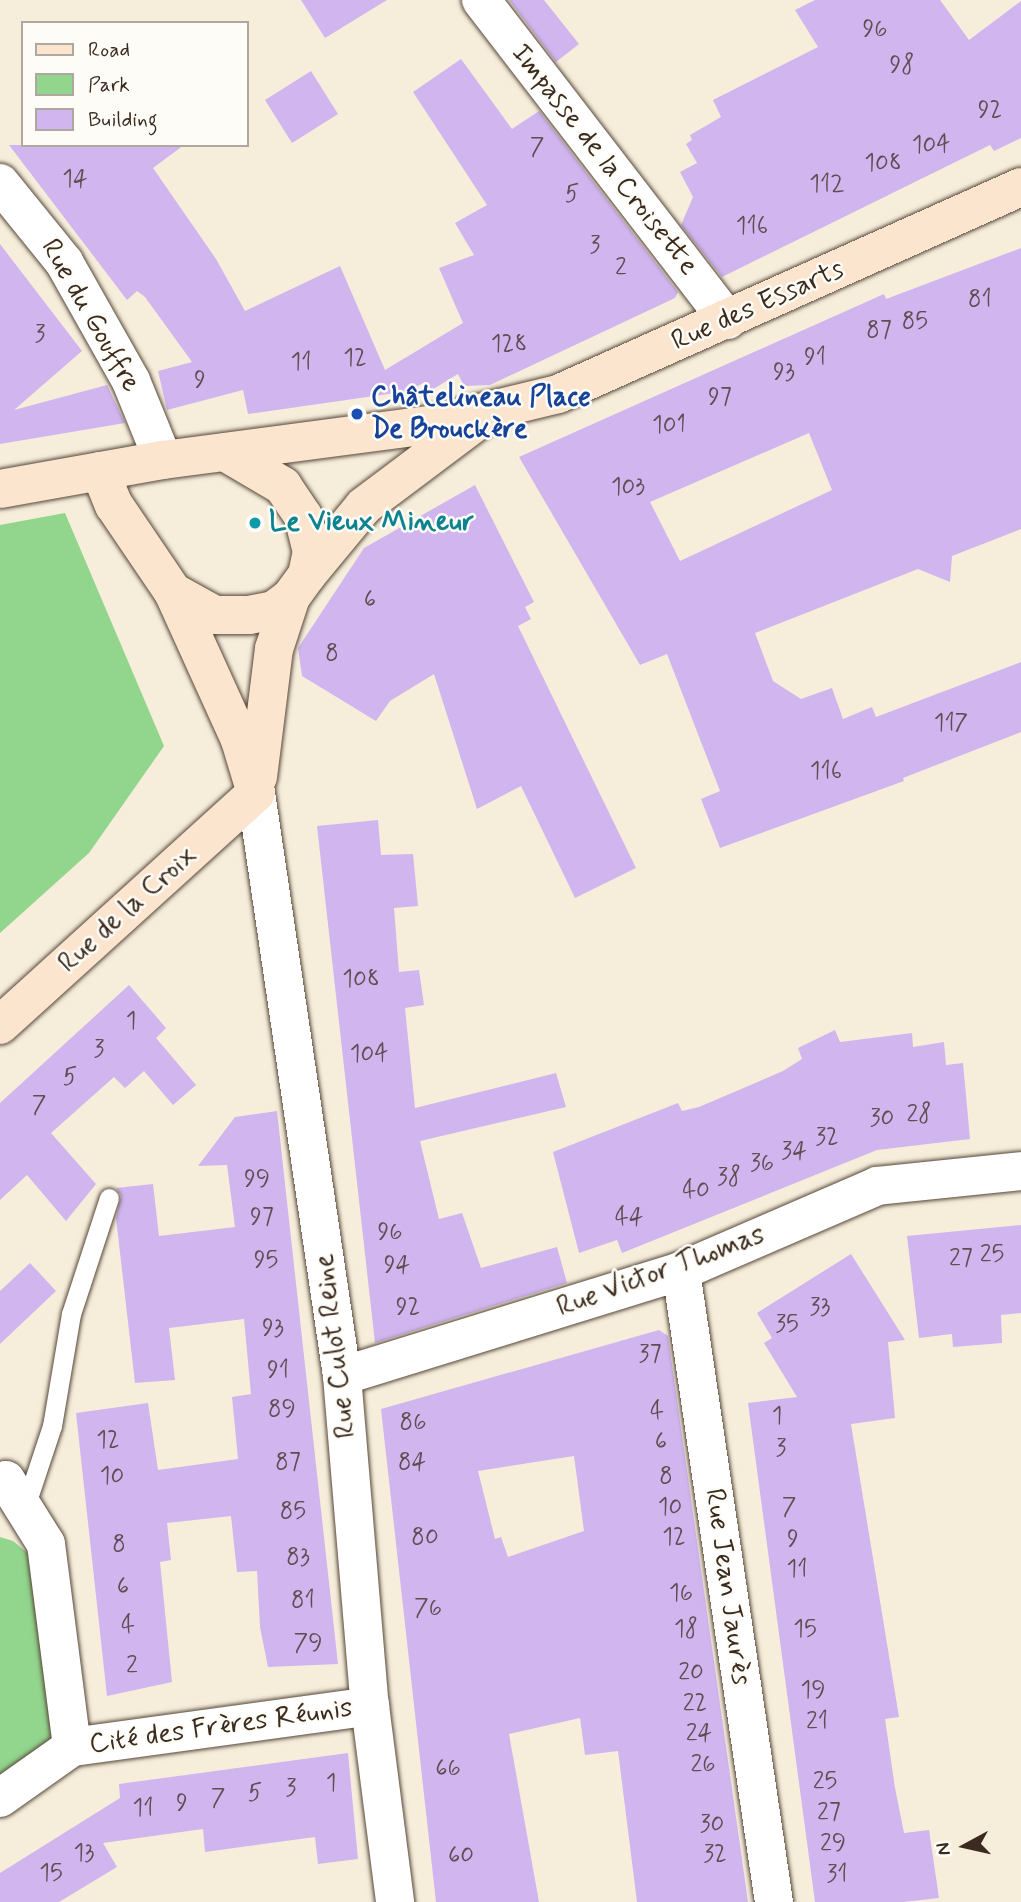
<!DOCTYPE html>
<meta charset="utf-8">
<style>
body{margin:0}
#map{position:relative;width:1021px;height:1902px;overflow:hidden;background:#f6eedb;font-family:Mynerve,sans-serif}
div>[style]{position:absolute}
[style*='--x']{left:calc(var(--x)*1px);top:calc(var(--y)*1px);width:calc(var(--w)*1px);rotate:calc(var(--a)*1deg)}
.green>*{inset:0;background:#92d58d}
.building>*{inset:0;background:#d0b5ef}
.roads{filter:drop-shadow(0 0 2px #57473a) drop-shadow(0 0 2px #57473a)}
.lane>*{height:19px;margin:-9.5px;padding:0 9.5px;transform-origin:9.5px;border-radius:9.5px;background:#fff}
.street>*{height:38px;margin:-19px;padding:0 19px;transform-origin:19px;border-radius:19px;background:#fff}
.secondary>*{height:38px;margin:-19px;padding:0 19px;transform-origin:19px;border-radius:19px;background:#fbe5cf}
.dots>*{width:19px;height:19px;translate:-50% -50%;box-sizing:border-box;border:4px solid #fdfcf7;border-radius:50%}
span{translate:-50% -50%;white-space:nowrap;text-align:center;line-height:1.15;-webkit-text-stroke:5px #fdfcf7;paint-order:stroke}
.number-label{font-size:24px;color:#604d52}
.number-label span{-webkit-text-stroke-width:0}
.street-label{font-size:28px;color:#3b2a1e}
.transit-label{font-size:28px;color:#164399;font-weight:700}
.left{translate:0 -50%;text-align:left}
.culture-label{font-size:28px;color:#0d838f;font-weight:700}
.legend{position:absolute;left:21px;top:21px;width:228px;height:126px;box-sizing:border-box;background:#fdfcf7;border:2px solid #afa8a0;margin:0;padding:9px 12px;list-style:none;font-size:21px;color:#3b2a1e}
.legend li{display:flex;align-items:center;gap:14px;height:35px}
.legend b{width:35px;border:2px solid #afa8a0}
.north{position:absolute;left:930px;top:1811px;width:70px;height:70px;-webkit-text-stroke:5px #fdfcf7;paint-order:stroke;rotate:262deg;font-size:19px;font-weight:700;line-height:28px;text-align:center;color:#3b2a1e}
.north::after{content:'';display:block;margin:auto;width:24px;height:32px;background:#3b2a1e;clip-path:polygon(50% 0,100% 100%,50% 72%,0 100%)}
</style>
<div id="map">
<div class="green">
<i style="clip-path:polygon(65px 513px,164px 746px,89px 853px,0 933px,0 525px)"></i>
<i style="clip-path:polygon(0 1537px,13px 1541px,31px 1556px,55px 1731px,48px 1754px,0 1788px)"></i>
</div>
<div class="building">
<i style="clip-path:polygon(301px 0,387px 0,325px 38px)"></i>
<i style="clip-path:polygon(509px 0,544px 0,579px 44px,556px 62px)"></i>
<i style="clip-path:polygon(815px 0,940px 0,969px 40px,1021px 1px,1021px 138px,994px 151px,990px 145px,722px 277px,681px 225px,693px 197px,680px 172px,697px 163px,686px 144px,692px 140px,690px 135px,721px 117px,713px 100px,818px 47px,795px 10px)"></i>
<i style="clip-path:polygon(461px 59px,512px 129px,539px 111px,678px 292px,675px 298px,490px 385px,464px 386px,458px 374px,430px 391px,425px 382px,409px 391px,248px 414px,243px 390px,167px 410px,158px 371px,192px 362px,145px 297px,137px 291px,127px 300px,9px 145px,184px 145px,153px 168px,216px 259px,245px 311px,340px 266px,385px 370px,463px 323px,439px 268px,474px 255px,455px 223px,487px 205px,413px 92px)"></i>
<i style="clip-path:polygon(311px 71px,338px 114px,292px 143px,265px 100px)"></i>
<i style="clip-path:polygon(0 244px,82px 351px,14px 410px,107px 385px,125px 423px,0 444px)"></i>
<i style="clip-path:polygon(evenodd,1021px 248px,1021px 529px,952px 556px,950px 582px,918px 569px,755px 633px,773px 681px,801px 699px,832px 688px,843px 719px,872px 707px,876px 717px,1021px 662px,1021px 732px,903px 778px,904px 781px,720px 848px,701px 799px,720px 791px,667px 654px,640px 665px,519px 457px,884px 294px,886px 299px,1021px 248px,809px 433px,832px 490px,680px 561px,650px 502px,809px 433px)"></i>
<i style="clip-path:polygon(475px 485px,534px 602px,525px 607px,531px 619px,518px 626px,636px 868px,575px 898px,521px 786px,477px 809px,434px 674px,390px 701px,376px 721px,302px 676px,298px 648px,364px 548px)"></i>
<i style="clip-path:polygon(378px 820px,381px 855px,413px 854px,418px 906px,394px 908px,399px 972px,419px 970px,424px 1005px,405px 1008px,415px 1108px,556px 1073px,566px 1107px,420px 1141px,439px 1219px,462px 1213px,481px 1268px,557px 1247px,567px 1283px,375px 1343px,317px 826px)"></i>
<i style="clip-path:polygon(129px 985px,166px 1028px,156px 1038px,196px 1085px,173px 1105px,144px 1071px,125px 1088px,114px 1077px,51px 1133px,96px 1184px,66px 1221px,27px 1175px,0 1200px,0 1103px)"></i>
<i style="clip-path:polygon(835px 1030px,840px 1042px,912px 1033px,913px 1047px,944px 1042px,946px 1065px,963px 1063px,970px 1139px,877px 1150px,622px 1253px,617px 1240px,579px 1253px,553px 1152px,678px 1103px,682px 1111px,699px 1107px,783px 1071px,802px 1059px,798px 1048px)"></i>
<i style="clip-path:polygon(277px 1111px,338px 1664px,268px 1667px,260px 1627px,257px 1571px,237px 1572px,231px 1516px,167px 1523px,171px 1560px,160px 1562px,172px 1682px,107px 1696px,76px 1413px,148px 1403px,158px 1470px,238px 1459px,232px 1397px,251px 1394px,244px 1319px,169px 1328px,175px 1380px,135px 1383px,116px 1218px,121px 1196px,116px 1188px,153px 1184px,159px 1236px,235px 1227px,227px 1165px,198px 1166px,235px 1117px)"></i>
<i style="clip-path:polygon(1021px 1225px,1021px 1313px,1001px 1315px,1002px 1343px,953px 1347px,952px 1334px,919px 1338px,907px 1236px)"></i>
<i style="clip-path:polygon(851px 1254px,905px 1340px,888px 1342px,895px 1418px,851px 1424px,899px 1717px,885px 1719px,895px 1788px,904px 1833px,929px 1830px,939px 1898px,903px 1902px,815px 1902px,748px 1403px,797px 1397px,764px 1343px,772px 1338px,757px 1313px)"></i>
<i style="clip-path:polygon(30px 1263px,56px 1291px,0 1344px,0 1291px)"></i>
<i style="clip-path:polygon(evenodd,659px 1330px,668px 1336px,748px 1902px,637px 1902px,618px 1751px,585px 1755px,580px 1718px,509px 1734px,539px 1902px,436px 1902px,381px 1409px,659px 1330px,574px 1456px,584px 1531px,508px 1557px,501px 1537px,495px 1539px,478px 1471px,574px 1456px)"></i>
<i style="clip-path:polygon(348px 1753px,358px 1859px,318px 1864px,315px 1837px,205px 1852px,203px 1829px,103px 1843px,117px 1867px,59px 1902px,0 1902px,0 1873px,120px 1798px,119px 1784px)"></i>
</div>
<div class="roads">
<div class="lane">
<i style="--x:24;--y:1510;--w:89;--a:-71.6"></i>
<i style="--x:52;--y:1426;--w:114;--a:-80.4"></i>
<i style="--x:71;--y:1314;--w:122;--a:-71.9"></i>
</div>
<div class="street">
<i style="--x:481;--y:0;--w:404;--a:52.4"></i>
<i style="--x:0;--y:183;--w:102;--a:51"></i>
<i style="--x:64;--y:262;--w:137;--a:60.6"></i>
<i style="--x:131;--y:381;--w:85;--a:67.9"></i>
<i style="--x:256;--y:793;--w:589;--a:81.61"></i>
<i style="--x:342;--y:1376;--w:331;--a:85.2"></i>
<i style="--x:370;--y:1706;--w:198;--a:82.7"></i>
<i style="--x:681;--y:1271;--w:638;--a:81.62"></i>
<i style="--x:342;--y:1376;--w:355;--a:-17.2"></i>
<i style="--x:681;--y:1271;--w:214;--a:-23.4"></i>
<i style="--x:877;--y:1186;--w:145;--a:-5.9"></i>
<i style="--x:0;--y:1486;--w:8;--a:-45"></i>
<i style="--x:6;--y:1480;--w:75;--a:58"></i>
<i style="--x:46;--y:1544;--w:205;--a:82.7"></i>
<i style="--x:0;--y:1798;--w:88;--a:-35.3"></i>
<i style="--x:72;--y:1747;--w:301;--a:-7.8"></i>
</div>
<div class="secondary">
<i style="--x:100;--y:471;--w:37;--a:68"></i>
<i style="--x:114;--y:505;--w:105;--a:55.9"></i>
<i style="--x:173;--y:592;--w:48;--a:28.7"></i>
<i style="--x:215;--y:615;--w:34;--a:0"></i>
<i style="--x:249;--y:615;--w:25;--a:-11"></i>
<i style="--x:274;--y:610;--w:21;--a:-37"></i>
<i style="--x:291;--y:597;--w:27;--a:-54"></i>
<i style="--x:307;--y:575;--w:24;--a:-78"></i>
<i style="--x:312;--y:552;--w:37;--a:-104"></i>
<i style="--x:303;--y:516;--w:36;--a:-124"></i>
<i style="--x:283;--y:486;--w:67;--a:-149.6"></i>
<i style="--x:0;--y:489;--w:166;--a:-10.1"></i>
<i style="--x:163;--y:460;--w:269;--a:-7.5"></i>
<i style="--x:430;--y:425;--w:132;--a:-13.6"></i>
<i style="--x:558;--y:394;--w:507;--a:-24.09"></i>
<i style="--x:307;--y:575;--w:89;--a:-50.4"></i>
<i style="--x:364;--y:506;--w:146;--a:-36.9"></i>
<i style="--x:173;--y:592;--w:162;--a:65.6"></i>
<i style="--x:240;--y:740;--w:55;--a:73.2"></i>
<i style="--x:258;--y:777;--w:129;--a:-82.9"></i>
<i style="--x:274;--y:649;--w:55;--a:-71.9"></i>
<i style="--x:0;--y:1025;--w:345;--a:-42.2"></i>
</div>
</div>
<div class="dots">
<i style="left:357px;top:414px;background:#1a4fb4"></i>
<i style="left:255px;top:523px;background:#0f9aa8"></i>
</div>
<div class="number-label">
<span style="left:875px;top:30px">96</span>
<span style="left:902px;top:66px">98</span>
<span style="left:990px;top:111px">92</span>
<span style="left:931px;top:146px">104</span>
<span style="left:537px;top:148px">7</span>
<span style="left:883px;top:164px">108</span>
<span style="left:75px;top:180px">14</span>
<span style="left:827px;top:185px">112</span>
<span style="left:572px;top:195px">5</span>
<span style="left:752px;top:227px">116</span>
<span style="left:595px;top:246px">3</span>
<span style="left:621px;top:268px">2</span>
<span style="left:980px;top:300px">81</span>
<span style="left:915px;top:322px">85</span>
<span style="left:879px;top:331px">87</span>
<span style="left:40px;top:335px">3</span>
<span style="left:509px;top:345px">128</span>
<span style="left:815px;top:358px">91</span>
<span style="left:355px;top:359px">12</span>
<span style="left:301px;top:363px">11</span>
<span style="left:784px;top:373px">93</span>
<span style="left:200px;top:381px">9</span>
<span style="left:720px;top:398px">97</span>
<span style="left:669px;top:426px">101</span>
<span style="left:628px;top:488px">103</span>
<span style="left:370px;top:600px">6</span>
<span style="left:332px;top:654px">8</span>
<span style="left:951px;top:724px">117</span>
<span style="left:826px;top:772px">116</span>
<span style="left:361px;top:980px">108</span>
<span style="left:131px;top:1022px">1</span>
<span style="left:99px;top:1050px">3</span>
<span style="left:369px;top:1055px">104</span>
<span style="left:70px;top:1078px">5</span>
<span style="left:39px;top:1106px">7</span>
<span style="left:919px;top:1115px">28</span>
<span style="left:882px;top:1119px">30</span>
<span style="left:827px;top:1138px">32</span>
<span style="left:794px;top:1152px">34</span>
<span style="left:762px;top:1164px">36</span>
<span style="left:729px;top:1178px">38</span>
<span style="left:257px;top:1180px">99</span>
<span style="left:696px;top:1191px">40</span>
<span style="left:262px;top:1218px">97</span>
<span style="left:629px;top:1218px">44</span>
<span style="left:390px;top:1233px">96</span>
<span style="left:992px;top:1255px">25</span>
<span style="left:961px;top:1259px">27</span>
<span style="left:266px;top:1261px">95</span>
<span style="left:397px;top:1266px">94</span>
<span style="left:408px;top:1308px">92</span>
<span style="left:820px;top:1308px">33</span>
<span style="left:787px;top:1325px">35</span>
<span style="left:273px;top:1329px">93</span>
<span style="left:650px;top:1355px">37</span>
<span style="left:278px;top:1371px">91</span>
<span style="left:282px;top:1410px">89</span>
<span style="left:657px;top:1412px">4</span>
<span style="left:777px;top:1417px">1</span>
<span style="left:413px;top:1423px">86</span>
<span style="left:108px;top:1441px">12</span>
<span style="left:661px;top:1442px">6</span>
<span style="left:781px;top:1449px">3</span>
<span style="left:288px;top:1463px">87</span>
<span style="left:412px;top:1463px">84</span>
<span style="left:112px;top:1477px">10</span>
<span style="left:666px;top:1477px">8</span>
<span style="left:670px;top:1508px">10</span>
<span style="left:789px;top:1508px">7</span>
<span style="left:293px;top:1512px">85</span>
<span style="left:425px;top:1538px">80</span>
<span style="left:674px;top:1538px">12</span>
<span style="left:793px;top:1540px">9</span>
<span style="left:119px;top:1545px">8</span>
<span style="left:298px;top:1558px">83</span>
<span style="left:797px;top:1570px">11</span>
<span style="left:123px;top:1587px">6</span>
<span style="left:681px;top:1594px">16</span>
<span style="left:303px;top:1601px">81</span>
<span style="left:428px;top:1609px">76</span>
<span style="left:128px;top:1626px">4</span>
<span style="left:686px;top:1630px">18</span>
<span style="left:805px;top:1630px">15</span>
<span style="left:308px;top:1644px">79</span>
<span style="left:132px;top:1666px">2</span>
<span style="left:691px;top:1673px">20</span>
<span style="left:813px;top:1691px">19</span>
<span style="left:695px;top:1704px">22</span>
<span style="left:817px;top:1722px">21</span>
<span style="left:699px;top:1734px">24</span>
<span style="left:703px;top:1765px">26</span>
<span style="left:448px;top:1769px">66</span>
<span style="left:825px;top:1782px">25</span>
<span style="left:331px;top:1784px">1</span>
<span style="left:291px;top:1789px">3</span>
<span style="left:255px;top:1794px">5</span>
<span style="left:218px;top:1799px">7</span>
<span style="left:182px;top:1804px">9</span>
<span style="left:143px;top:1809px">11</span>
<span style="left:829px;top:1813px">27</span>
<span style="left:712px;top:1825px">30</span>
<span style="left:833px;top:1844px">29</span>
<span style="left:84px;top:1854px">13</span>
<span style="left:715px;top:1855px">32</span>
<span style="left:461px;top:1856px">60</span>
<span style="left:51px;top:1874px">15</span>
<span style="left:837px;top:1875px">31</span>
</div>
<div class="street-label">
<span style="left:604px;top:160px;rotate:52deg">Impasse de la Croisette</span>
<span style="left:758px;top:306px;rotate:-24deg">Rue des Essarts</span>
<span style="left:90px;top:316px;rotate:60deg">Rue du Gouffre</span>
<span style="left:128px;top:910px;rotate:-42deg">Rue de la Croix</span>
<span style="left:661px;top:1272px;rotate:-20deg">Rue Victor Thomas</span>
<span style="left:336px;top:1346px;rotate:-97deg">Rue Culot Reine</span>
<span style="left:727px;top:1587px;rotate:82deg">Rue Jean Jaurès</span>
<span style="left:221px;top:1727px;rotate:-8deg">Cité des Frères Réunis</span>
</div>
<div class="transit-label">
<span class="left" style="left:371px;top:414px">Châtelineau Place<br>De Brouckère</span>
</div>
<div class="culture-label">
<span class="left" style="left:269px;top:523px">Le Vieux Mineur</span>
</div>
<ul class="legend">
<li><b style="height:9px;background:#fbe5cf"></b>Road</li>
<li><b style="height:19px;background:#92d58d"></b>Park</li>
<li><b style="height:19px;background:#d0b5ef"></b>Building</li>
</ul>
<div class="north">N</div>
</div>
